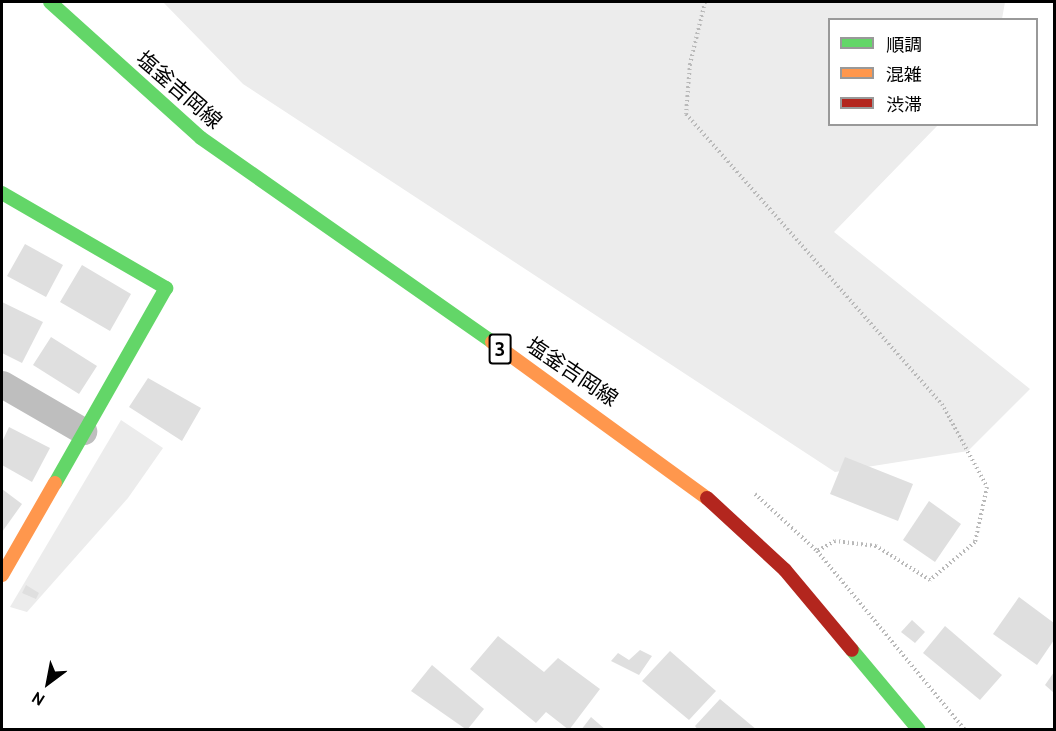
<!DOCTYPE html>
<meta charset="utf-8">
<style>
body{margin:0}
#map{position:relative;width:1056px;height:731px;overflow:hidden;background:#fff;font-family:Cabin,"Noto Sans JP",sans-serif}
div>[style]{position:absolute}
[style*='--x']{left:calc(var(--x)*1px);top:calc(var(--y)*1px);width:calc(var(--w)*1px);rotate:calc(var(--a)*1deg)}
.green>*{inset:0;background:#ececec}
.building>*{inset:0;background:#dfdfdf}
.path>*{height:4px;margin-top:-2px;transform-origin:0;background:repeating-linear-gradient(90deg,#b9b9b9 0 1.5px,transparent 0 4.5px)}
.street>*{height:27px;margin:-13.5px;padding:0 13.5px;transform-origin:13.5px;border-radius:13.5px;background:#bebebe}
.fast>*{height:14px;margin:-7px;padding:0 7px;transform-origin:7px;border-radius:7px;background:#63d668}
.slow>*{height:14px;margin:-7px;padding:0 7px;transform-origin:7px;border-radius:7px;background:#ff974d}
.jam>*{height:14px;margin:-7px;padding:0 7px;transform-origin:7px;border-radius:7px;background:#b3261e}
span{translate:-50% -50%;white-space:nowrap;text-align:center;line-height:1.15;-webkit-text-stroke:4.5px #fff;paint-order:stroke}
.shield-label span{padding:2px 4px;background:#fff;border:2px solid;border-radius:4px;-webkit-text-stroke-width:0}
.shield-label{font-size:20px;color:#000;font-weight:700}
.street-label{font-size:21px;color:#000}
.frame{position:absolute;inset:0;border:3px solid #000;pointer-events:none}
.legend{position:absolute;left:828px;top:18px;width:210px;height:108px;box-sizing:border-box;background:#fff;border:2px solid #999;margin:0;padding:8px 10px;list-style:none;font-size:18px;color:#000}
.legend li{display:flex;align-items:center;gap:12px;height:30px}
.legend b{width:30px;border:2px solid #999}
.north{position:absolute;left:18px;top:653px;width:60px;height:60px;-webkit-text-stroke:4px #fff;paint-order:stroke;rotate:212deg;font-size:16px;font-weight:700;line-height:24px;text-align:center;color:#000}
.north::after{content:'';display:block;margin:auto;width:21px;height:27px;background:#000;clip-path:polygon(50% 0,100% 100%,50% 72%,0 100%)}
</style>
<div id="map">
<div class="green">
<i style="clip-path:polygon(163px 2px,1005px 2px,1002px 19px,830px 20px,830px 124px,938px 125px,834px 232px,1030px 389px,968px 451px,835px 472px,243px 84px)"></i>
<i style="clip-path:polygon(121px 420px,163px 448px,128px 498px,27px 612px,10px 607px)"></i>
</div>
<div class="building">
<i style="clip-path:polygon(25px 244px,63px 265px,46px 297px,7px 276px)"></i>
<i style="clip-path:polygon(82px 265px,131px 294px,110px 331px,60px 302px)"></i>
<i style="clip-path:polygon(2px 302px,43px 322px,22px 363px,2px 353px)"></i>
<i style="clip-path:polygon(51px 337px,97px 366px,79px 394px,33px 365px)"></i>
<i style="clip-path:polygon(148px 378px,201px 408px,182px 441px,129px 407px)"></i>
<i style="clip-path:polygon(9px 427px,50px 448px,32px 482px,2px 465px,2px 442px)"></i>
<i style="clip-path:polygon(845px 457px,913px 484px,898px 521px,830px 494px)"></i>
<i style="clip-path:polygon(2px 489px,22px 504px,2px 532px)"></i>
<i style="clip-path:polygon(929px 501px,961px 524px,935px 562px,903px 540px)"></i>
<i style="clip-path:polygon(26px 585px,39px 593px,36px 599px,22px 593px)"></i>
<i style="clip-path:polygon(1019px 597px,1054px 623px,1054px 640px,1037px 665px,993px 634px)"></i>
<i style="clip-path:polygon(912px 620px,925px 632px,915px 643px,901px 632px)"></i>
<i style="clip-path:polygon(945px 626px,1002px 675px,980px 700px,923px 653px)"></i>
<i style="clip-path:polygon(498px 636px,544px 672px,558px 658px,600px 689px,569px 730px,546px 712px,536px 723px,470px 669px)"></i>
<i style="clip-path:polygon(640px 650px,652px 656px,639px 675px,611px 661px,618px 653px,629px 660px)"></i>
<i style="clip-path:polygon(670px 651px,716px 691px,689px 720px,642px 681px)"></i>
<i style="clip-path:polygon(432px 665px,484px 709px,467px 730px,411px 691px)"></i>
<i style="clip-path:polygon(1054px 672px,1054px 693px,1045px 685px)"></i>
<i style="clip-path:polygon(720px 699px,757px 730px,698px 730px,695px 726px)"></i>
<i style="clip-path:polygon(591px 717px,606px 730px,581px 730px)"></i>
</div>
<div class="path">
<i style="--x:705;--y:2;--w:64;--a:103.6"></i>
<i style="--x:690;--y:64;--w:50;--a:94.6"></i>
<i style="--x:686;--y:114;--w:387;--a:48.6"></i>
<i style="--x:942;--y:404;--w:94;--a:61.5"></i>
<i style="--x:987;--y:487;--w:56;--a:102.3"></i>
<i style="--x:975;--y:542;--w:59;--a:139.8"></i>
<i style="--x:930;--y:580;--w:64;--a:-147.8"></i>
<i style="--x:876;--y:546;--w:41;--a:-173"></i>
<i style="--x:835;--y:541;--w:21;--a:151"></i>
<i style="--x:755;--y:494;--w:84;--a:42.6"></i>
<i style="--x:817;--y:551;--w:232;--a:50.4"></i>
</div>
<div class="street">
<i style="--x:2;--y:384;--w:94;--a:30.1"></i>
</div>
<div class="fast">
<i style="--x:50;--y:2;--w:203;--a:42"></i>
<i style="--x:201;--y:138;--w:355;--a:35"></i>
<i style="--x:2;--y:193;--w:190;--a:30.1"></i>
<i style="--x:166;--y:288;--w:224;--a:119.6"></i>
<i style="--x:852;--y:650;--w:104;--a:50.1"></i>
</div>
<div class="slow">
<i style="--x:492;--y:342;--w:266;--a:36"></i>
<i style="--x:2;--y:575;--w:106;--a:-60.1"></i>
</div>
<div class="jam">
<i style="--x:707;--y:498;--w:106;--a:42.7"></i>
<i style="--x:785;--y:570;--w:104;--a:50.1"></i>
</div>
<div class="shield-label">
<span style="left:500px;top:349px">3</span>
</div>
<div class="street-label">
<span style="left:179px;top:90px;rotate:41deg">塩釜吉岡線</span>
<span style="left:572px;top:372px;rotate:34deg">塩釜吉岡線</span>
</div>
<div class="frame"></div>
<ul class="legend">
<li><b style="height:8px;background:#63d668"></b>順調</li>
<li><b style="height:8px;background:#ff974d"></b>混雑</li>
<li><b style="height:8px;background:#b3261e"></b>渋滞</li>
</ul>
<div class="north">N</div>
</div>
